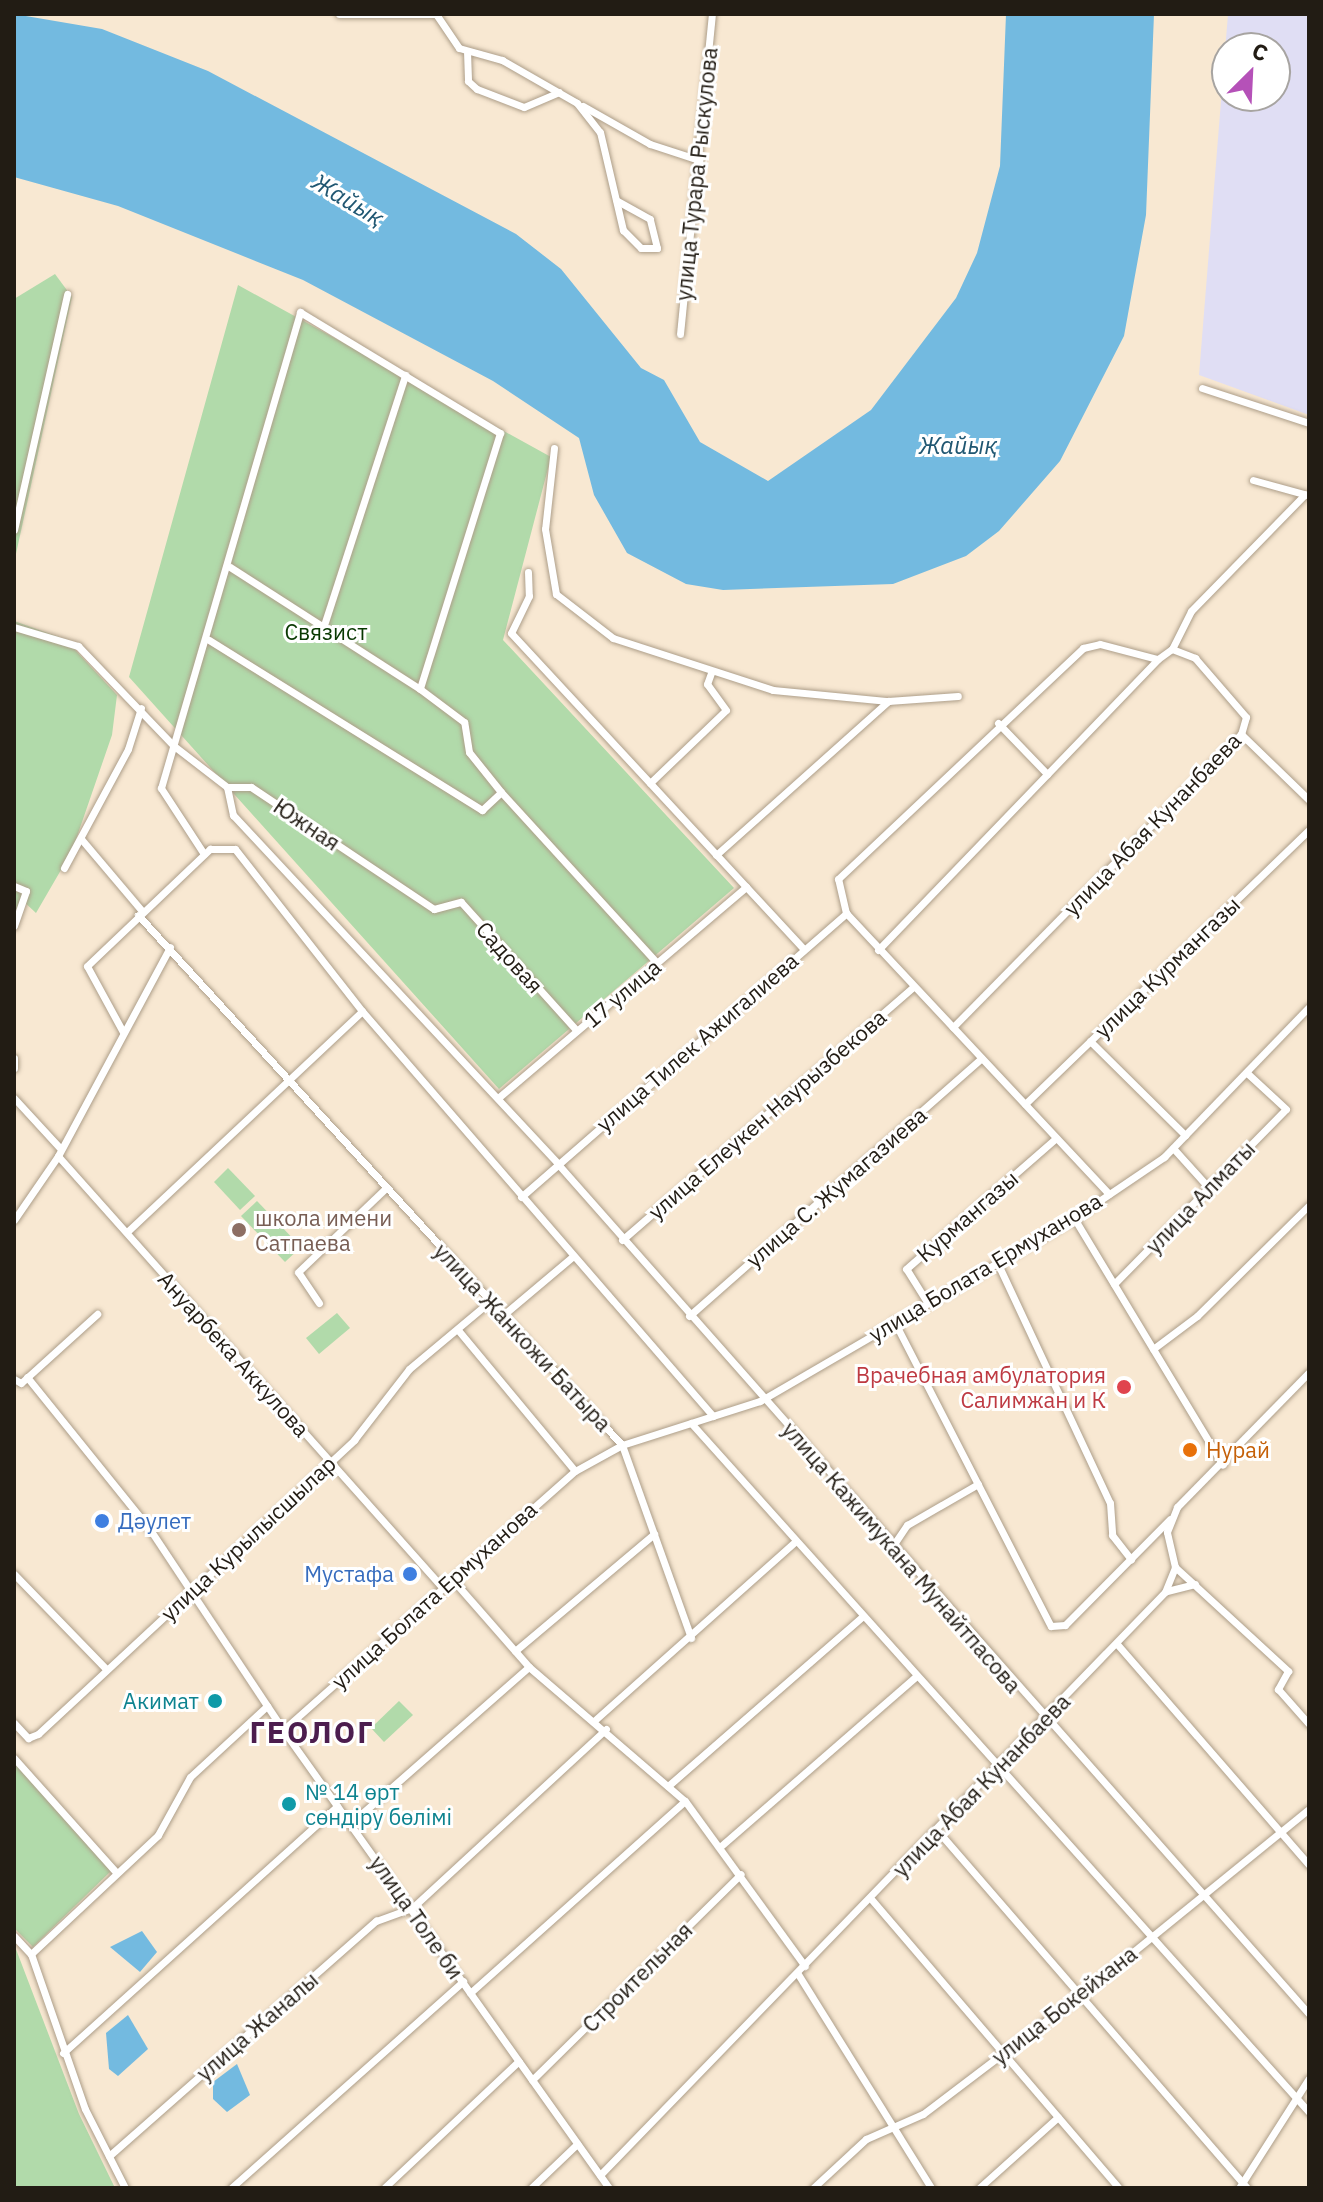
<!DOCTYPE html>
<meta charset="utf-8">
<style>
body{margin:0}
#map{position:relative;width:1323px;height:2202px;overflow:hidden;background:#f8e8d2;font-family:"IBM Plex Sans",sans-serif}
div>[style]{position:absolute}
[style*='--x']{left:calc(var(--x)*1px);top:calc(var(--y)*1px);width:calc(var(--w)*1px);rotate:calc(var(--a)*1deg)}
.industrial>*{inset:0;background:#e0def4}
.green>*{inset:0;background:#b1daaa}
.water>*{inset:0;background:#73bae0}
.roads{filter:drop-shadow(0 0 2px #ad9e89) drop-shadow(0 0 2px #ad9e89)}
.minor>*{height:7px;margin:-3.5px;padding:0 3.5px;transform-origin:3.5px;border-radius:3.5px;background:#fff}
.dots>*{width:22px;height:22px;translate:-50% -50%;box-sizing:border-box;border:4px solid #fff;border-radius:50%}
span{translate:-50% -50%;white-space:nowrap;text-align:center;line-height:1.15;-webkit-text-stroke:6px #fff;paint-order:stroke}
.street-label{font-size:22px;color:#221c14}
.park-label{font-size:22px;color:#083801}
.education-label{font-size:22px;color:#785e54}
.left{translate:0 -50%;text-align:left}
.health-label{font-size:22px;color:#be3a42}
.right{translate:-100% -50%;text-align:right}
.food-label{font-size:22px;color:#c56008}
.shop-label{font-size:22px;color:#366cbe}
.culture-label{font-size:22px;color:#0d838f}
.water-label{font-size:24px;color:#205772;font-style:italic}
.district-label{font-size:30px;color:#4c1d4e;font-weight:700;letter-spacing:2px}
.frame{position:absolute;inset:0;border:16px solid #221c14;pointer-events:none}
.north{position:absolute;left:1211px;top:32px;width:80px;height:80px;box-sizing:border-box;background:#fff;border:2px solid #a7a4a1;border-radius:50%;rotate:24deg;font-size:22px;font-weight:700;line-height:32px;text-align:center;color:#221c14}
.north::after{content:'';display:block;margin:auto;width:28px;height:36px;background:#b551b8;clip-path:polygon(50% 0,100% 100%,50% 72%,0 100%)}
</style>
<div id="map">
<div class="industrial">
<i style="clip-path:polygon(evenodd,1228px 14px,1309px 14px,1309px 415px,1199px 375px,1228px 14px,1227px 48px,1275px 48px,1275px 96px,1227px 96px,1227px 48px)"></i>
</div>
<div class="green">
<i style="clip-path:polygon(55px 274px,72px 297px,14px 563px,14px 299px)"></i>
<i style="clip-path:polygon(238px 285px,551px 457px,503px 640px,734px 888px,499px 1089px,129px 677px)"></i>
<i style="clip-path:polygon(14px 621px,65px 639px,117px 695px,112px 735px,72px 851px,36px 913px,21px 899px,14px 915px)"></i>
<i style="clip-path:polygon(228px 1168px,255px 1196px,240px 1210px,214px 1182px)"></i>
<i style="clip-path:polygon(257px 1201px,301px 1247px,285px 1262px,241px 1216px)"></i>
<i style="clip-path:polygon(337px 1313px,350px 1328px,319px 1354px,306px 1338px)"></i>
<i style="clip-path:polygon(399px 1701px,413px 1715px,384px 1742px,371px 1728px)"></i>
<i style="clip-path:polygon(14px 1761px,111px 1871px,33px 1947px,14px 1928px)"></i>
<i style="clip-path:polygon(14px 1944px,79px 2114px,115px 2188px,14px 2188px)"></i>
</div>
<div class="water">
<i style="clip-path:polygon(14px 14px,102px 29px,208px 71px,516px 234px,561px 269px,641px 368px,664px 380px,700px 442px,768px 481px,871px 410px,956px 298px,977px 253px,1000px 166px,1006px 14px,1154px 14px,1146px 215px,1124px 336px,1060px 461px,999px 531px,966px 556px,893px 584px,723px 590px,686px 584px,627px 553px,594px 495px,579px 438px,493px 381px,303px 280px,118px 206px,14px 177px)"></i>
<i style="clip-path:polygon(142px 1931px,157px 1952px,140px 1972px,110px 1947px)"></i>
<i style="clip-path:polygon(128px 2015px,148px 2049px,118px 2076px,109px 2069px,106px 2033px)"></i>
<i style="clip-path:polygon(237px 2064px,250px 2095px,227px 2112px,213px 2099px,213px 2082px)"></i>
</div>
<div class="roads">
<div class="minor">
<i style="--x:339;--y:14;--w:97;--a:0"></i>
<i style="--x:436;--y:14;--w:41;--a:55.9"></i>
<i style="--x:459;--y:48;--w:45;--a:15.6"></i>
<i style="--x:502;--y:60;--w:86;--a:29.8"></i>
<i style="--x:577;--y:103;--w:37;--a:52"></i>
<i style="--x:600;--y:132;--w:101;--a:76.8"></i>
<i style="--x:623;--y:230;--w:25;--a:45"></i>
<i style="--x:641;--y:248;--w:16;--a:0"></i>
<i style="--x:657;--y:248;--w:30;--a:-104"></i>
<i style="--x:650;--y:219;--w:38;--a:-151"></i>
<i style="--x:467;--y:51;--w:30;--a:88"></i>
<i style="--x:468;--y:81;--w:12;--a:42"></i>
<i style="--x:477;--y:89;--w:50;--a:21"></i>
<i style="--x:524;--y:107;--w:38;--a:-23"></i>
<i style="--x:583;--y:106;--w:77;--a:29.6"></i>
<i style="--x:650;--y:144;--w:52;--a:18.1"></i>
<i style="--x:680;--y:334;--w:322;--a:-84.3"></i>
<i style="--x:1202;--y:388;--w:113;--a:18.1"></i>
<i style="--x:554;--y:448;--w:81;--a:96.3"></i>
<i style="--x:545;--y:529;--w:66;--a:80.4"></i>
<i style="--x:556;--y:594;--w:72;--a:37.7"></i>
<i style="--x:613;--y:638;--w:168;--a:18"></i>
<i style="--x:773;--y:690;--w:116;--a:5.5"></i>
<i style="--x:888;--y:701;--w:70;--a:-4.1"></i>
<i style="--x:1253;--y:480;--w:56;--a:15.5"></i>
<i style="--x:14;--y:530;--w:242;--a:-77.3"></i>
<i style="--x:528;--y:572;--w:24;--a:88"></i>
<i style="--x:529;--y:596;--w:41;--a:115.9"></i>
<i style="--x:511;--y:633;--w:431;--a:47.2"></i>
<i style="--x:324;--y:625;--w:263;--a:-72"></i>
<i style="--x:14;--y:627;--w:67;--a:16.5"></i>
<i style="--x:78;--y:646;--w:139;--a:46.2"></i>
<i style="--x:174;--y:746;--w:67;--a:37.7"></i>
<i style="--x:227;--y:787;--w:24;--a:0"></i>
<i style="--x:251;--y:787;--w:220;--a:33.7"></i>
<i style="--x:434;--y:909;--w:28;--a:-15"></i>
<i style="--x:461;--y:902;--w:173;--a:48"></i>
<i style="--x:209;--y:640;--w:322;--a:31.9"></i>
<i style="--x:482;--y:810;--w:26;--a:-43"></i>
<i style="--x:501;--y:792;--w:51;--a:-128.7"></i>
<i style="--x:469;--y:752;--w:30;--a:-99"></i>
<i style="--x:464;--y:722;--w:55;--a:-143.1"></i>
<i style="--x:1172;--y:649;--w:42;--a:-63.4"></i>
<i style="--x:1191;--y:611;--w:163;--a:-45.7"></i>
<i style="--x:998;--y:723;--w:71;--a:46.1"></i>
<i style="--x:1241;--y:734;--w:95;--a:44.1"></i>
<i style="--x:650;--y:783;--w:105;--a:-43.8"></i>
<i style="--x:726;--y:710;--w:32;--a:-126"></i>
<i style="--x:707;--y:684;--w:12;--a:-70"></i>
<i style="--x:227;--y:787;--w:29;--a:78"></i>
<i style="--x:233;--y:815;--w:475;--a:47"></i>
<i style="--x:557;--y:1163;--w:1136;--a:48.53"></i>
<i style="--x:501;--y:792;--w:231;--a:47.6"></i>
<i style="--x:82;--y:840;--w:93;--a:49.8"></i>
<i style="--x:204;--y:854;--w:79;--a:-123.1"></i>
<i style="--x:161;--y:788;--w:496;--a:-73.7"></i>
<i style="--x:300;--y:312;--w:234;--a:31.2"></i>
<i style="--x:500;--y:433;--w:268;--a:107.4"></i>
<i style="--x:420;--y:689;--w:226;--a:-147.3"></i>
<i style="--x:716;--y:855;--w:231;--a:-41.8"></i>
<i style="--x:64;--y:868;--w:135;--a:-61.7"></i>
<i style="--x:128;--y:749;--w:43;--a:-72.4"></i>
<i style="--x:14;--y:886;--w:13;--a:23"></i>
<i style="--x:26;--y:891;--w:37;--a:109"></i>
<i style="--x:138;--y:915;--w:718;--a:47.6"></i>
<i style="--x:622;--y:1445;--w:205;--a:70.3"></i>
<i style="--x:878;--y:950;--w:404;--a:-46.1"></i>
<i style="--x:1158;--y:659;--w:17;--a:-36"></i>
<i style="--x:1172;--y:649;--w:25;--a:21"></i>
<i style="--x:1195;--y:658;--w:78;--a:49.2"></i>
<i style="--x:1246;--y:717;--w:18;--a:106"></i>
<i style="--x:1241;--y:734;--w:411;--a:134.5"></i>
<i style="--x:123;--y:1032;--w:75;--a:-118.6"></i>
<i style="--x:87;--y:966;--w:170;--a:-43.6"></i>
<i style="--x:210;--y:849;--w:25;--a:0"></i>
<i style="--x:235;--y:849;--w:206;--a:51.9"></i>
<i style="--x:362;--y:1011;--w:536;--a:49.09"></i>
<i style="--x:1090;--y:1041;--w:134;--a:44.7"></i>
<i style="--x:14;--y:1058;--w:10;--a:90"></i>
<i style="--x:14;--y:1098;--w:67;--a:47.4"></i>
<i style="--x:498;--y:1098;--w:326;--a:-40.4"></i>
<i style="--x:1025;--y:1104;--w:395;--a:-44"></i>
<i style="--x:1173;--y:1148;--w:54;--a:48"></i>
<i style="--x:58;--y:1156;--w:577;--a:48.3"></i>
<i style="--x:1109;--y:1194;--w:385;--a:-133.1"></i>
<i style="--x:846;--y:913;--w:35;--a:-103"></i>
<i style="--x:838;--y:879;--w:337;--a:-43.3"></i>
<i style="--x:1083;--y:648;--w:17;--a:-13"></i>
<i style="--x:1100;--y:644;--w:59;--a:14.7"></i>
<i style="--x:521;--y:1197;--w:432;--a:-41.1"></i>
<i style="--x:1074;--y:1218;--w:288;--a:58.9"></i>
<i style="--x:14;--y:1220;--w:78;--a:-55.5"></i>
<i style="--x:58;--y:1156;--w:237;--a:-61.8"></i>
<i style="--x:128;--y:1231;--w:321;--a:-43.2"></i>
<i style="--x:622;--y:1240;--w:384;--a:-41"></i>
<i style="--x:997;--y:1262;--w:266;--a:64.9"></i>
<i style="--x:1110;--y:1503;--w:32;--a:86"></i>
<i style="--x:1112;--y:1535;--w:31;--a:52"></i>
<i style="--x:1114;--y:1284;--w:245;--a:-45.5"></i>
<i style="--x:1286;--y:1109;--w:54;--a:-137.2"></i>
<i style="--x:927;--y:1302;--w:39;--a:-122"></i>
<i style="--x:906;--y:1269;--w:199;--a:-41.1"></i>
<i style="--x:319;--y:1303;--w:37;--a:-124"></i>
<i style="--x:298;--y:1272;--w:122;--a:-43.7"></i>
<i style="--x:502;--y:1316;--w:92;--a:-40.1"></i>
<i style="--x:689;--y:1316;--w:390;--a:-41.4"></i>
<i style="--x:894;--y:1321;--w:343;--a:62.8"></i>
<i style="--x:1051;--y:1626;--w:14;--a:-4"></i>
<i style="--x:1065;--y:1625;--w:149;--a:-45.3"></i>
<i style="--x:458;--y:1330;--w:183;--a:50.3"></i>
<i style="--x:1153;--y:1349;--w:55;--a:-36.9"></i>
<i style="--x:1197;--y:1316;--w:158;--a:-44.7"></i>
<i style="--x:27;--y:1377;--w:194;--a:51.1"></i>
<i style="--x:149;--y:1528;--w:242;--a:56.4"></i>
<i style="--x:283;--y:1730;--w:562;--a:54.56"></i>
<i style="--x:14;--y:1379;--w:8;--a:30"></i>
<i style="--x:21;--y:1383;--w:103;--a:-42.2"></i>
<i style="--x:691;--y:1423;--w:926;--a:48.11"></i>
<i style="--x:892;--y:1547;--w:27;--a:-56"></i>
<i style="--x:907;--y:1525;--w:82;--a:-30"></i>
<i style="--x:1175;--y:1567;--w:154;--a:42.6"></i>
<i style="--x:1288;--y:1671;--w:21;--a:119"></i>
<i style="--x:1278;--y:1689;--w:47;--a:48.5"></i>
<i style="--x:14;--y:1574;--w:132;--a:45.9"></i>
<i style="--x:452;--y:1579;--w:117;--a:48.8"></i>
<i style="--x:529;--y:1667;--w:206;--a:40.7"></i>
<i style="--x:685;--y:1801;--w:204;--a:54"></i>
<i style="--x:1167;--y:1591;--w:29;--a:-14"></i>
<i style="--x:1117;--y:1644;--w:293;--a:49"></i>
<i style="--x:515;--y:1651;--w:182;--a:-40.1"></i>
<i style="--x:595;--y:1720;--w:268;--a:-41.7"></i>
<i style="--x:14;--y:1723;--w:21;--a:47"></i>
<i style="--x:28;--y:1738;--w:11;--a:-22"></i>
<i style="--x:38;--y:1734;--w:432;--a:-42.9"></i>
<i style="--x:354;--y:1440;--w:90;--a:-52.2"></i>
<i style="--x:409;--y:1369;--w:104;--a:-39.9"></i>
<i style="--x:283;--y:1730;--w:390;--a:-41.6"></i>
<i style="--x:575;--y:1471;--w:54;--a:-29"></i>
<i style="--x:622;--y:1445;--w:145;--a:-17.7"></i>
<i style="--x:760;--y:1401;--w:363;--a:-30.2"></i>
<i style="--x:1074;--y:1218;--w:109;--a:-34.1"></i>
<i style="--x:1164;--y:1157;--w:209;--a:-46"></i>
<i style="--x:14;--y:1758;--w:153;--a:48.2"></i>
<i style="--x:668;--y:1786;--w:257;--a:-41.1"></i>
<i style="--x:350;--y:1824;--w:238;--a:-41.3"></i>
<i style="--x:937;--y:1830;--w:474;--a:49.1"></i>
<i style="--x:722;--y:1845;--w:256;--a:-41"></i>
<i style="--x:872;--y:1900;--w:379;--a:49.4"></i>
<i style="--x:14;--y:1936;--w:25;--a:47"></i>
<i style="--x:31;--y:1954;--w:164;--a:70.8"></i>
<i style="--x:85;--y:2109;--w:89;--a:63.1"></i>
<i style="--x:31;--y:1954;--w:174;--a:-43.1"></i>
<i style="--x:158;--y:1835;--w:66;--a:-61.1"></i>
<i style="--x:190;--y:1777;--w:105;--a:-42.7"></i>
<i style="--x:798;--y:1974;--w:252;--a:58.1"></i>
<i style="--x:470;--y:1993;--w:288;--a:-41.8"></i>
<i style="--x:63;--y:2053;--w:369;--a:-42"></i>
<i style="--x:532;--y:2080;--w:293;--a:-44.6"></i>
<i style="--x:109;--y:2156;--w:356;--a:-41.4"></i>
<i style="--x:376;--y:1921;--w:38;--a:-20"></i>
<i style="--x:412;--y:1908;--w:264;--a:-42.7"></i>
<i style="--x:600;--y:2175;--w:812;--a:-45.9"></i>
<i style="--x:1165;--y:1592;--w:27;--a:-68"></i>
<i style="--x:1175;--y:1567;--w:36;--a:-103"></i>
<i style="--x:1167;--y:1532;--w:27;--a:-68"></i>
<i style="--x:1177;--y:1507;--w:189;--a:-45.6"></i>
<i style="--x:231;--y:2188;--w:311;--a:-41.7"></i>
<i style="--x:384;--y:2188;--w:185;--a:-43.3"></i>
<i style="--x:531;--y:2188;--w:64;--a:-43.7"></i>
<i style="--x:813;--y:2188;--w:72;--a:-42.8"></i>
<i style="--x:866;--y:2139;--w:62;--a:-23.7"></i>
<i style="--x:923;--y:2114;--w:197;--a:-37.2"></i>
<i style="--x:1080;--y:1995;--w:295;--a:-39.1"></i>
<i style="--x:979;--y:2188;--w:106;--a:-41.9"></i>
<i style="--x:1239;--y:2188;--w:130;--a:-57.5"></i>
</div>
</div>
<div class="dots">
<i style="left:239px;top:1230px;background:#8d6e63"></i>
<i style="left:1124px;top:1387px;background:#e0444e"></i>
<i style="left:1190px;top:1450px;background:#e8710a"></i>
<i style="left:102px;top:1521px;background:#3f7fe0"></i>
<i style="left:410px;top:1574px;background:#3f7fe0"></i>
<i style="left:215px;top:1701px;background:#0f9aa8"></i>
<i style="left:289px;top:1804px;background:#0f9aa8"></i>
</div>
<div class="street-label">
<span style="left:696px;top:174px;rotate:-84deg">улица Турара Рыскулова</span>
<span style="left:307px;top:824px;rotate:34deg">Южная</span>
<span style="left:1152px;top:824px;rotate:-46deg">улица Абая Кунанбаева</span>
<span style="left:510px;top:957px;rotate:48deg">Садовая</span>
<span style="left:1167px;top:967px;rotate:-44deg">улица Курмангазы</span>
<span style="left:622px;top:993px;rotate:-40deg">17 улица</span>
<span style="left:697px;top:1042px;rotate:-41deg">улица Тилек Ажигалиева</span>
<span style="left:767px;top:1114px;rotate:-41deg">улица Елеукен Наурызбекова</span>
<span style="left:836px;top:1187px;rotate:-41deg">улица С. Жумагазиева</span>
<span style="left:1200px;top:1197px;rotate:-46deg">улица Алматы</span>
<span style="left:967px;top:1216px;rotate:-41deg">Курмангазы</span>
<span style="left:985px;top:1267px;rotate:-31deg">улица Болата Ермуханова</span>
<span style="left:523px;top:1337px;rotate:47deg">улица Жанкожи Батыра</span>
<span style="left:234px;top:1354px;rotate:48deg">Ануарбека Аккулова</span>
<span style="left:248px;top:1538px;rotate:-43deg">улица Курылысшылар</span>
<span style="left:902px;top:1557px;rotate:49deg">улица Кажимукана Мунайтпасова</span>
<span style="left:434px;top:1595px;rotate:-42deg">улица Болата Ермуханова</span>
<span style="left:981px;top:1785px;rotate:-46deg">улица Абая Кунанбаева</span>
<span style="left:417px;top:1917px;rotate:55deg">улица Толе би</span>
<span style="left:637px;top:1977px;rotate:-45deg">Строительная</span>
<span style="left:1064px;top:2005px;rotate:-38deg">улица Бокейхана</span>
<span style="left:257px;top:2026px;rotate:-41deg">улица Жаналы</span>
</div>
<div class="park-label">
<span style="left:326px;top:632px">Связист</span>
</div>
<div class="education-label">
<span class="left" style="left:255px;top:1230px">школа имени<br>Сатпаева</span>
</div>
<div class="health-label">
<span class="right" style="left:1106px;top:1387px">Врачебная амбулатория<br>Салимжан и К</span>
</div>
<div class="food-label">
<span class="left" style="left:1206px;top:1450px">Нурай</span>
</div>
<div class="shop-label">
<span class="left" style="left:118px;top:1521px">Дәулет</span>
<span class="right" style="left:394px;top:1574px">Мустафа</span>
</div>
<div class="culture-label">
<span class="right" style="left:199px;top:1701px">Акимат</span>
<span class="left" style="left:305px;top:1804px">№ 14 өрт<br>сөндіру бөлімі</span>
</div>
<div class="water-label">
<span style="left:348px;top:200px;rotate:31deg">Жайық</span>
<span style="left:958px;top:446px">Жайық</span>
</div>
<div class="district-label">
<span style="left:312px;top:1732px">ГЕОЛОГ</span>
</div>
<div class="frame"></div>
<div class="north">С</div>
</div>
